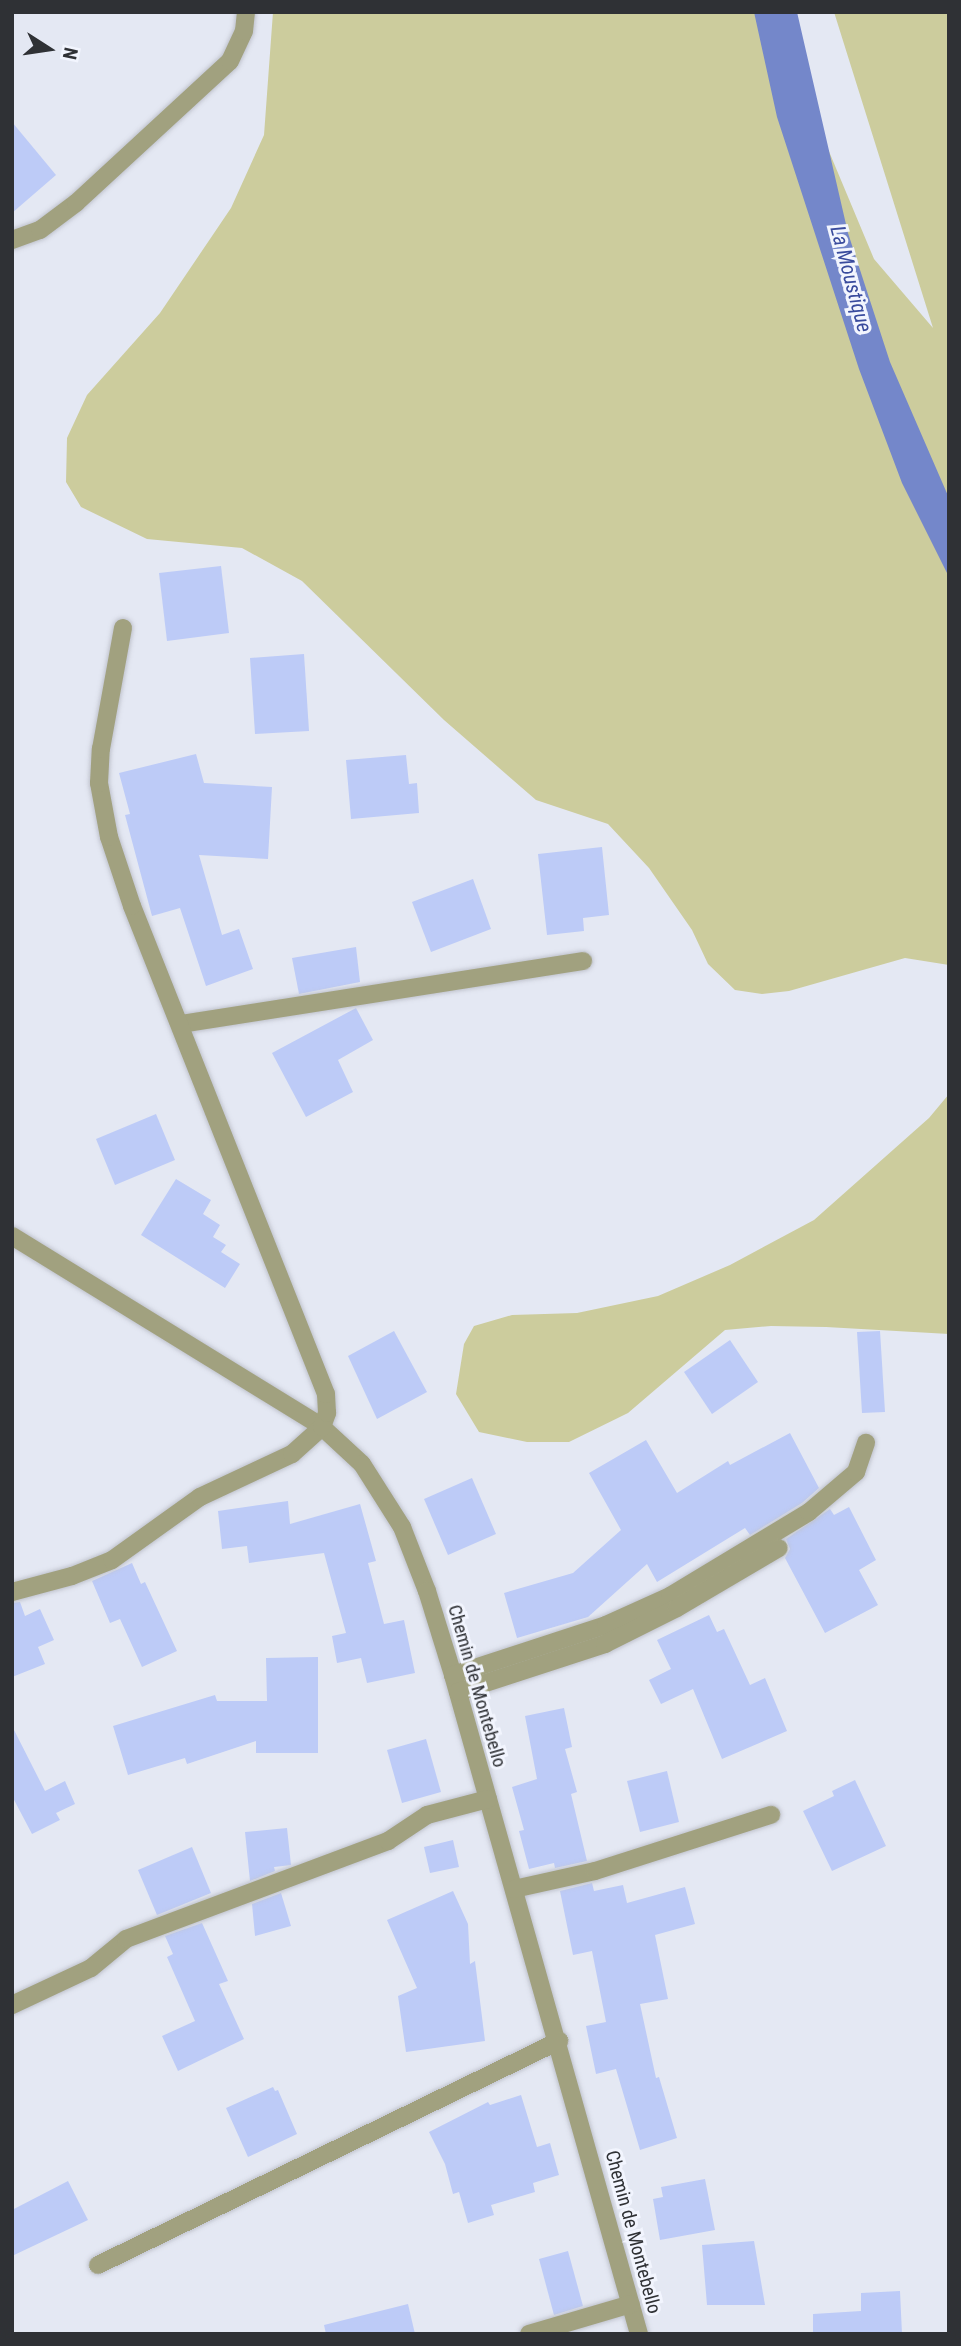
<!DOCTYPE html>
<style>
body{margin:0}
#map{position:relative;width:961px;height:2346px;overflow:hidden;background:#e4e8f3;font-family:"Roboto Condensed",sans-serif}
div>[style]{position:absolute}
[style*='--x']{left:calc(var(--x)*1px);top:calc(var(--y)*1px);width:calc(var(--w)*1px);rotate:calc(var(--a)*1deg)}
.green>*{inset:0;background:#cccc9d}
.water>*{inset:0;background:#7487ca}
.building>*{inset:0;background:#bdcbf7}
.roads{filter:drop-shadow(0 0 2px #c0c3cd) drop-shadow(0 0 2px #c0c3cd)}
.minor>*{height:18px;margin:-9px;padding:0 9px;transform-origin:9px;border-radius:9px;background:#a1a17f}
span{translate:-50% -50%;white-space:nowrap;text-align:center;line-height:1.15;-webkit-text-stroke:6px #f2f5fe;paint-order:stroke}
.street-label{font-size:19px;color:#2f3135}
.water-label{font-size:21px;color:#394b9d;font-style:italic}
.frame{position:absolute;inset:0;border:14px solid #2f3135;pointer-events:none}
.north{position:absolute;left:14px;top:14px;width:70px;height:70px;-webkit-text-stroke:5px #f2f5fe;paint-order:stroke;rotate:102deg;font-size:19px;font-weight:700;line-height:28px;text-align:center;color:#2f3135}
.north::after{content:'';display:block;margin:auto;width:24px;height:32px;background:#2f3135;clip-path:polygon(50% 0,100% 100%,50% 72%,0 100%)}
</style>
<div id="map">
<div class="green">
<i style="clip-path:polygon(273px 12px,786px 12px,810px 106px,874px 259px,933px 328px,834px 12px,949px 12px,949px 965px,905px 958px,789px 991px,762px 994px,735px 990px,708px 964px,692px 930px,649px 868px,608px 824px,536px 800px,444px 720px,302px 581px,242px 548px,147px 539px,81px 507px,66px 482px,67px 438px,87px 395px,160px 313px,231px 208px,264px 135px)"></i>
<i style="clip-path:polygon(949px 1094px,949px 1334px,826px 1327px,771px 1326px,725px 1330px,628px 1413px,569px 1442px,527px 1442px,479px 1432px,456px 1394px,464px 1344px,474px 1326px,512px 1315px,577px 1313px,658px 1296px,730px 1265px,814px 1220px,929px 1118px)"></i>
</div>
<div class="water">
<i style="clip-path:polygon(754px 12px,797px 12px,848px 233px,890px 362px,949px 498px,949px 577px,902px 483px,859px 369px,777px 117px)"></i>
</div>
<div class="building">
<i style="clip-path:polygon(12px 122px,56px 175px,12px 213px)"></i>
<i style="clip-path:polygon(221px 566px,229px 633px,167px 641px,159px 573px)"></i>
<i style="clip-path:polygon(304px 654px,309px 731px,255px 734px,250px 658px)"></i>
<i style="clip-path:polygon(196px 754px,204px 783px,272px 787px,268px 859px,199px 855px,222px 935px,239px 929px,253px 969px,206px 986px,180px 908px,152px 916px,125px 815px,130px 814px,119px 773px)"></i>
<i style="clip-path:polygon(406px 755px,409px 784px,417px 783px,419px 813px,351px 819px,346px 760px)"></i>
<i style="clip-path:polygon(602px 847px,609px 915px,583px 918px,584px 931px,547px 935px,538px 854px)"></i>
<i style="clip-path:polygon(473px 879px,491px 929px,431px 952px,412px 902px)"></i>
<i style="clip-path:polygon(356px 947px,360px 982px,299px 994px,292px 958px)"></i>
<i style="clip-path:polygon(356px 1008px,373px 1040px,338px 1060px,353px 1092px,306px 1117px,272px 1053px)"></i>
<i style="clip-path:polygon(156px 1114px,175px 1160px,115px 1185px,96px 1139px)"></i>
<i style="clip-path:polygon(176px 1179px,211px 1200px,203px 1214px,220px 1225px,213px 1237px,226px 1245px,221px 1252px,240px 1264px,225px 1288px,141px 1235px)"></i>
<i style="clip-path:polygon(394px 1331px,427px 1392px,377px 1419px,348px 1356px)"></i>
<i style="clip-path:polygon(880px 1331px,885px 1412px,862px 1413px,857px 1332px)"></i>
<i style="clip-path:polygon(730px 1340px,758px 1382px,712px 1414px,684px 1372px)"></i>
<i style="clip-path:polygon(790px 1433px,819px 1488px,802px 1503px,750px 1535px,745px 1528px,657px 1582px,647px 1564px,588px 1617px,517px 1638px,504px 1593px,573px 1573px,621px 1530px,589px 1473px,646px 1440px,677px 1493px,728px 1461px,730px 1465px)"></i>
<i style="clip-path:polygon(472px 1478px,496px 1534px,448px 1555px,424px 1499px)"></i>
<i style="clip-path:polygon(288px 1501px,290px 1524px,360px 1504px,376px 1561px,368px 1563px,384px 1624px,404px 1620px,415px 1673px,367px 1683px,361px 1658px,337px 1663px,332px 1636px,346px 1633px,324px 1553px,249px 1563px,247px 1546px,222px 1549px,218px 1511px)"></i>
<i style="clip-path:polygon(849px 1507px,876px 1560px,859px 1570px,878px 1605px,825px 1633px,785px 1558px,790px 1549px,786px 1539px,830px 1509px,834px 1515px)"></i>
<i style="clip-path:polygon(132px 1563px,141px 1584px,145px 1582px,177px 1651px,142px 1667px,120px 1619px,110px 1623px,92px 1581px)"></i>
<i style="clip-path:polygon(20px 1602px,25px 1616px,40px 1609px,54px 1640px,38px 1647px,45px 1664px,12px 1677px,12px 1603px)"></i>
<i style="clip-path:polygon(709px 1615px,717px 1632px,724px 1629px,750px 1685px,765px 1678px,787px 1731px,722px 1759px,693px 1689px,661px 1704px,649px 1680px,671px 1669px,657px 1640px)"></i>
<i style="clip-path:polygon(318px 1657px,318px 1753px,256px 1753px,256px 1741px,187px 1764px,185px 1758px,128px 1775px,113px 1726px,215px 1695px,217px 1701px,267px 1701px,266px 1658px)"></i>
<i style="clip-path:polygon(564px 1708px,572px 1747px,565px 1749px,577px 1792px,571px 1794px,587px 1861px,555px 1868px,554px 1863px,529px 1869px,519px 1831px,524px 1830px,512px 1787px,537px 1779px,525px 1716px)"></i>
<i style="clip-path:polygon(12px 1726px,45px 1791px,65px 1781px,75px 1804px,56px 1813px,60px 1820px,32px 1834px,12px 1796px)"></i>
<i style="clip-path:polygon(426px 1739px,441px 1792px,402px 1803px,387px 1750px)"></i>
<i style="clip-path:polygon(667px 1771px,679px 1822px,640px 1832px,627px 1781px)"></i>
<i style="clip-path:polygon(855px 1780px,886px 1846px,832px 1871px,803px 1811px,834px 1796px,832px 1791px)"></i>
<i style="clip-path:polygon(287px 1828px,291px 1865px,274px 1867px,275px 1871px,250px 1881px,245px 1832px)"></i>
<i style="clip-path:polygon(453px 1840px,459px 1867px,430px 1873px,424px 1847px)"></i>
<i style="clip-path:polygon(192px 1847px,211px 1893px,157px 1915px,138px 1870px)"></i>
<i style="clip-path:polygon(592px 1883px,594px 1891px,623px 1885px,627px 1903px,685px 1887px,695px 1924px,655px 1935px,668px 1999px,640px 2004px,656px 2078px,659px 2077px,677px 2138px,640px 2150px,616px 2069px,596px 2074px,586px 2026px,606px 2022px,592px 1951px,573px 1955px,560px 1891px)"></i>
<i style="clip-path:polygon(453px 1891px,468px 1924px,470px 1964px,475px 1961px,485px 2041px,406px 2052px,398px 1996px,417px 1988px,387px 1920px)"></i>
<i style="clip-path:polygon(281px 1893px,291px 1926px,255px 1936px,252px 1904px)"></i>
<i style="clip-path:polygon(202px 1923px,228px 1981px,219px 1984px,244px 2039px,178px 2071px,162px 2036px,195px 2021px,167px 1957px,173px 1954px,165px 1936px)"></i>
<i style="clip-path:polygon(273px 2087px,275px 2091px,278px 2090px,297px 2134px,248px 2157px,226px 2108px)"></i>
<i style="clip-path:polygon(521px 2095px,537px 2147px,550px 2143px,559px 2175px,533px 2183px,535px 2192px,491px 2205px,494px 2215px,468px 2223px,459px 2192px,453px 2194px,445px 2164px,429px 2132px,488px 2102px,490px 2105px)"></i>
<i style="clip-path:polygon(705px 2179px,715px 2230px,660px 2240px,653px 2199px,663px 2197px,661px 2187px)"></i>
<i style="clip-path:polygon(68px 2181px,88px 2220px,12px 2256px,12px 2210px)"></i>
<i style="clip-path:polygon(754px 2241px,765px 2305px,707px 2305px,702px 2245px)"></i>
<i style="clip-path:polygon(568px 2251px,583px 2306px,554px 2315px,539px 2259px)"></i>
<i style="clip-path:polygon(900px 2291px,902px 2334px,813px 2334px,813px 2314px,861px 2311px,861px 2293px)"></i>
<i style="clip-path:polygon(408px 2304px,415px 2334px,326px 2334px,324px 2325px)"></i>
</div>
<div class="roads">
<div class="minor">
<i style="--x:12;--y:240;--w:30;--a:-20"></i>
<i style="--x:40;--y:230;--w:45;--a:-36.9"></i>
<i style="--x:76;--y:203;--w:209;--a:-42.7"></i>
<i style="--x:230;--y:61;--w:33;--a:-65"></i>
<i style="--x:244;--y:31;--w:19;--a:-84"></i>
<i style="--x:181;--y:1024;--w:407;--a:-8.9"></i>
<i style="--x:12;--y:1236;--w:364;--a:31.6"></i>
<i style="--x:322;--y:1427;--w:54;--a:42.8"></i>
<i style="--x:362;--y:1464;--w:75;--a:57.6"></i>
<i style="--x:402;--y:1527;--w:69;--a:68.7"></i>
<i style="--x:427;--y:1591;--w:88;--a:72.8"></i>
<i style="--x:453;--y:1675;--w:685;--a:74.24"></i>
<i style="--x:12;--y:1592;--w:62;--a:-14.9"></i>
<i style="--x:72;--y:1576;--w:43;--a:-21.8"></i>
<i style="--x:112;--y:1560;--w:108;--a:-35.6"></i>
<i style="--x:200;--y:1497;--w:102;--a:-25.1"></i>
<i style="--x:292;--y:1454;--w:40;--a:-42"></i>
<i style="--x:322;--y:1427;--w:15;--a:-70"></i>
<i style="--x:327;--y:1413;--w:19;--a:-93"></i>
<i style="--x:326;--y:1394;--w:525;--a:-111.68"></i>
<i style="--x:132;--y:906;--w:73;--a:-108.4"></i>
<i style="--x:109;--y:837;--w:55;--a:-100.5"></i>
<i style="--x:99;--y:783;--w:34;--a:-87"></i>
<i style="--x:101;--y:749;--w:123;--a:-79.7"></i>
<i style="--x:453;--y:1675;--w:161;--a:-18.1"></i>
<i style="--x:606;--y:1625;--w:70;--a:-24.4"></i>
<i style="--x:670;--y:1596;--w:162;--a:-31.1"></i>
<i style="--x:809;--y:1512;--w:62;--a:-40.4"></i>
<i style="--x:856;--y:1472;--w:31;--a:-71"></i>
<i style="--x:458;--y:1692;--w:155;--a:-18.1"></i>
<i style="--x:605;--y:1644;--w:80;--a:-26.6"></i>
<i style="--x:677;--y:1608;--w:118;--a:-30.5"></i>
<i style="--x:514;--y:1889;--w:83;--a:-12.5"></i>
<i style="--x:595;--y:1871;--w:185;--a:-17.7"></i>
<i style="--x:12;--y:2005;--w:87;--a:-25.1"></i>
<i style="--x:91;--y:1968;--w:45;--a:-39.6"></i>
<i style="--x:126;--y:1939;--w:280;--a:-20.5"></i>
<i style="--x:388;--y:1841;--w:47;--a:-33.7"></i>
<i style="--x:427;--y:1815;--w:63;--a:-14.7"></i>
<i style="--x:98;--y:2265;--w:513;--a:-25.92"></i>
<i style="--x:529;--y:2334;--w:106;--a:-16.4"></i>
</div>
</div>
<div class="street-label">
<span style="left:477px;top:1686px;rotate:74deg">Chemin de Montebello</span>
<span style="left:633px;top:2232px;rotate:75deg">Chemin de Montebello</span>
</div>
<div class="water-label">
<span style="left:851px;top:279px;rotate:75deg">La Moustique</span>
</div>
<div class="frame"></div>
<div class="north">N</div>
</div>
